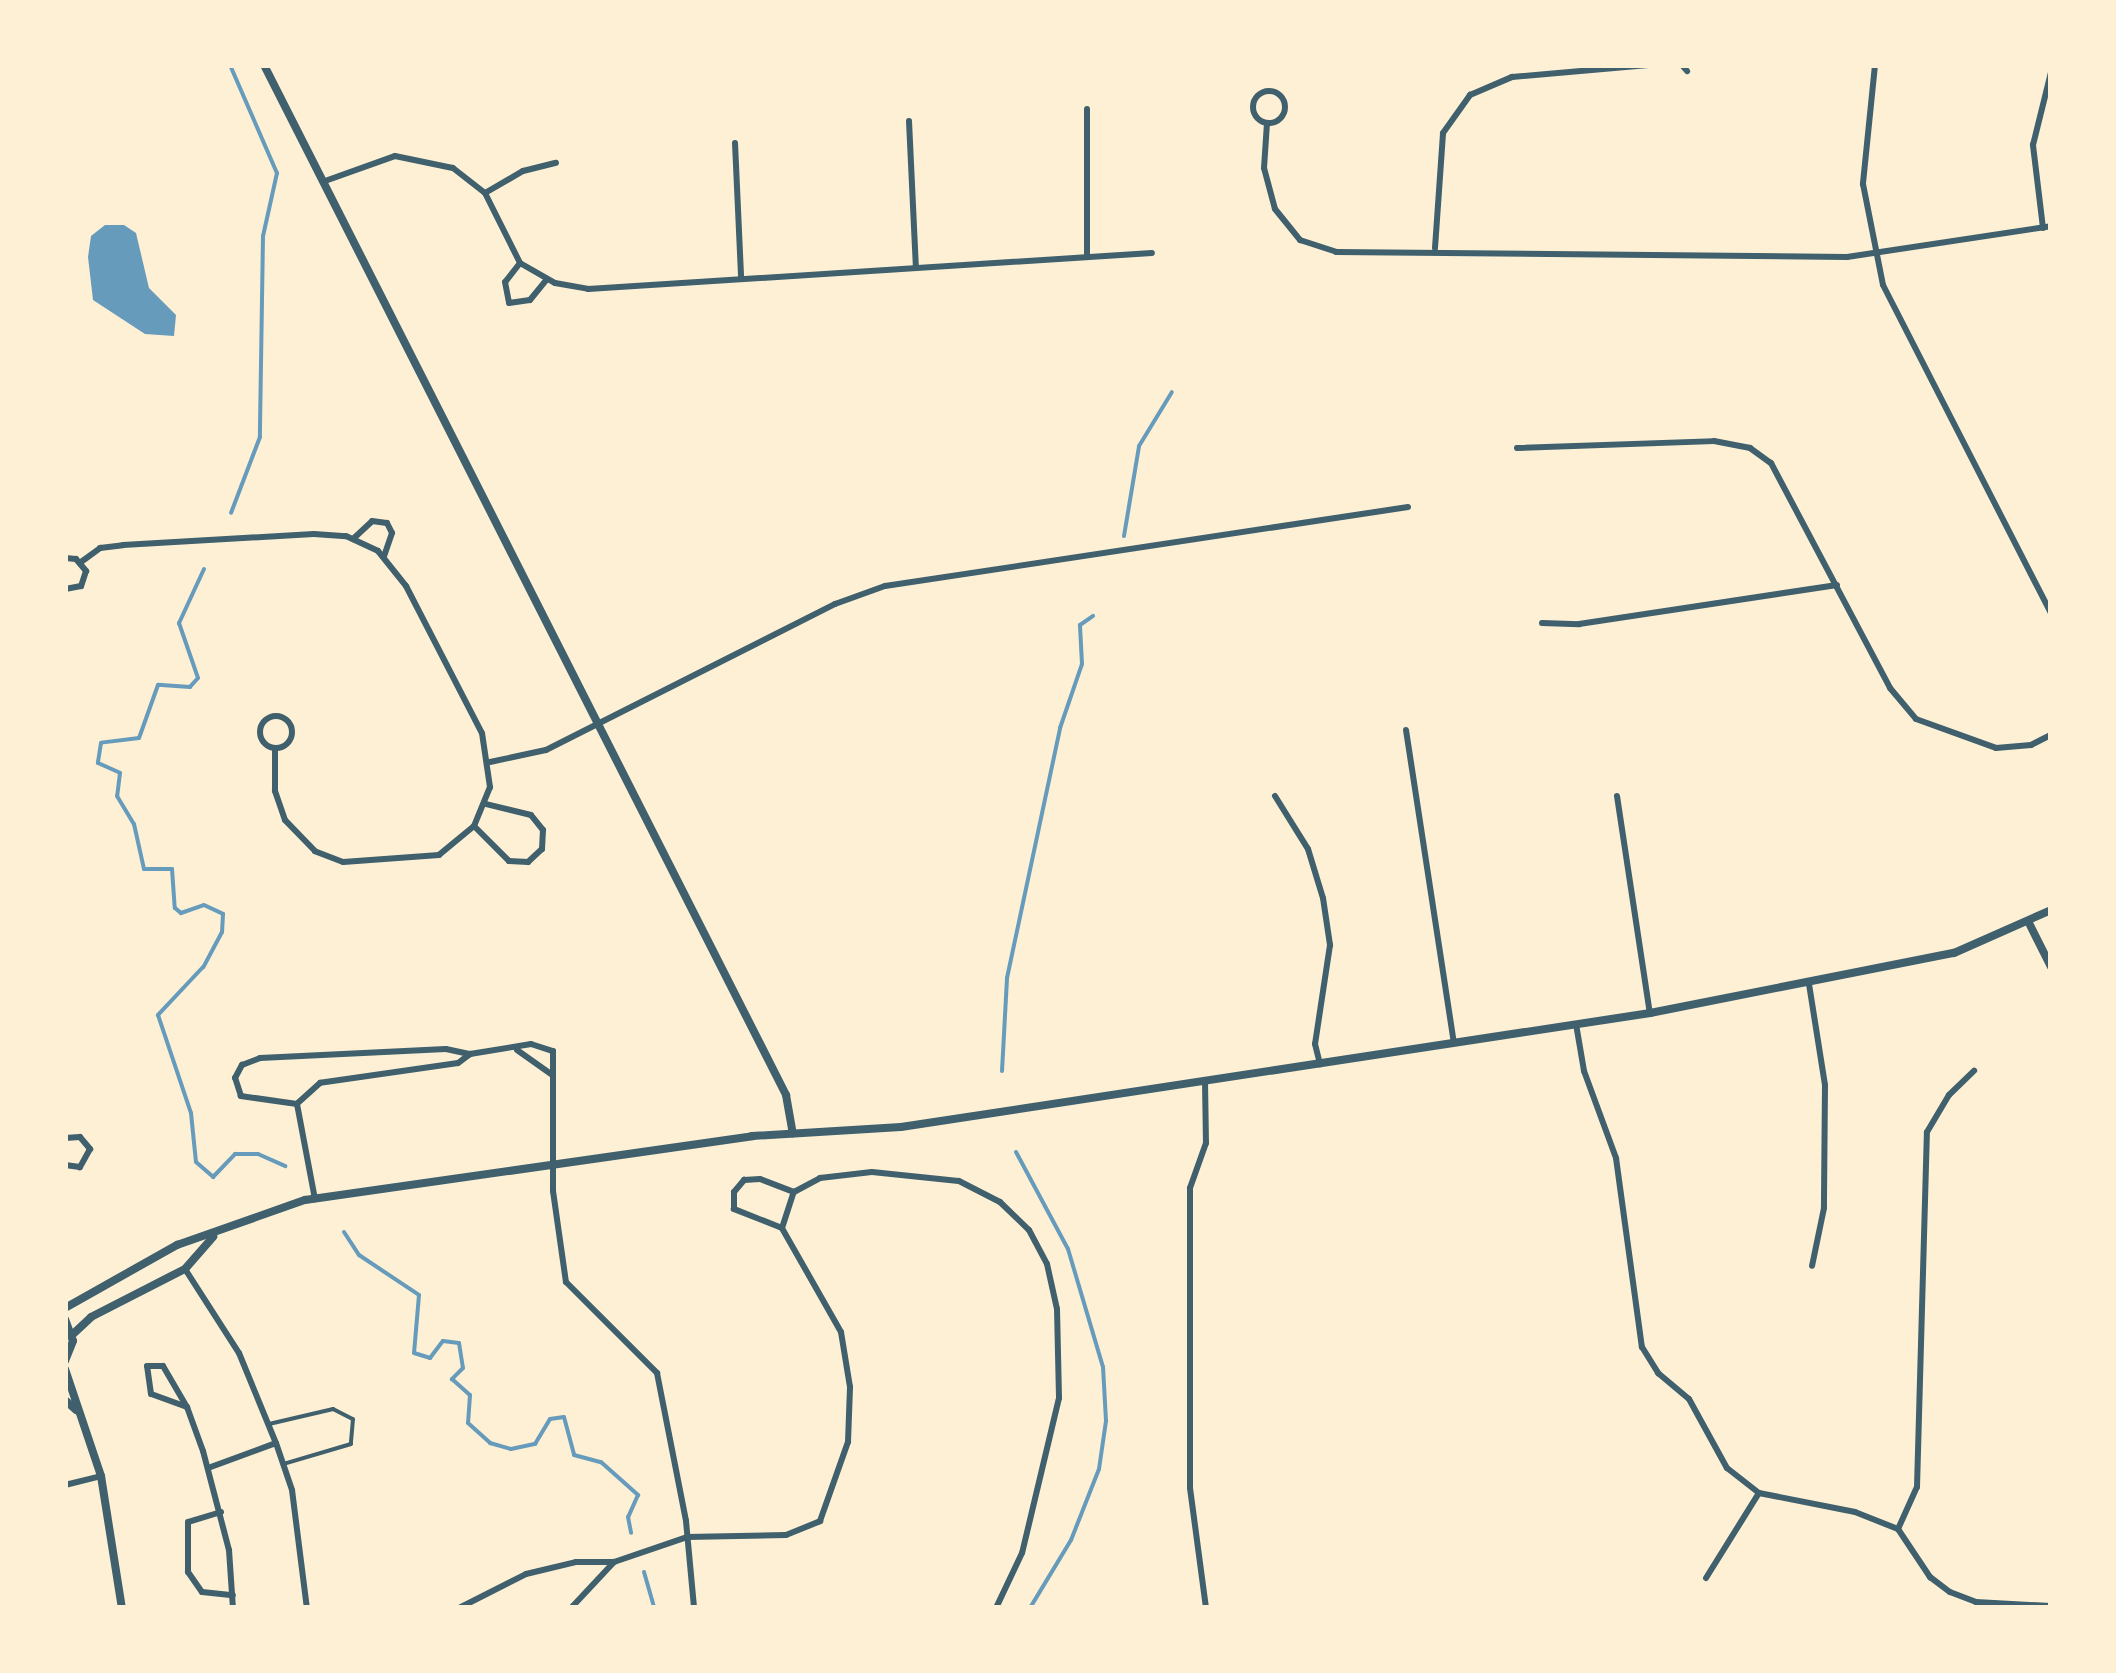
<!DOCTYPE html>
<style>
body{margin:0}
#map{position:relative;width:2116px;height:1673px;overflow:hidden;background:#fdf0d5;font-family:"Titillium Web",sans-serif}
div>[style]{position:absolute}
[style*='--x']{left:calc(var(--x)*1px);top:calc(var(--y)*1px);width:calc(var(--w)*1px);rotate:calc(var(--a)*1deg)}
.water>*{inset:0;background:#669bbc}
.stream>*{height:4px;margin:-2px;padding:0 2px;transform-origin:2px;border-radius:2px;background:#669bbc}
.service>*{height:4px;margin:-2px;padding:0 2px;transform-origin:2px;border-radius:2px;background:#3f606c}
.minor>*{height:6px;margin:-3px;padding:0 3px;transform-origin:3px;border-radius:3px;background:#3f606c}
.minor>.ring{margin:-3px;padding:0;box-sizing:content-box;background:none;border:6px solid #3f606c;border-radius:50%}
.tertiary>*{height:8px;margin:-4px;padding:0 4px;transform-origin:4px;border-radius:4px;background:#3f606c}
span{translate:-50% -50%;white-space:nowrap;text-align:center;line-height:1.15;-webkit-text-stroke:8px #fdf0d5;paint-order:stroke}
.frame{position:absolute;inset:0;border:68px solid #fdf0d5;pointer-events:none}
</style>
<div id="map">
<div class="water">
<i style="clip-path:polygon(105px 225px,124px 225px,136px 233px,149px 288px,176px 315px,174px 336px,145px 334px,93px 300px,88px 257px,91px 236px)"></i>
</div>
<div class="stream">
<i style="--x:230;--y:65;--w:118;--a:66.5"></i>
<i style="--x:277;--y:173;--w:65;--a:102.5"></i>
<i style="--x:263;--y:236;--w:201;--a:90.9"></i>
<i style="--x:260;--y:437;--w:81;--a:110.9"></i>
<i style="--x:1124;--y:536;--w:91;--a:-80.5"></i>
<i style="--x:1139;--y:446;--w:63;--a:-58.6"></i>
<i style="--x:204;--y:569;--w:60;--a:114.8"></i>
<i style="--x:179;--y:623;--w:58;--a:70.9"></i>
<i style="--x:198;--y:678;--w:12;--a:132"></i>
<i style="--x:190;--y:687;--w:32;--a:-176"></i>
<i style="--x:158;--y:685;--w:56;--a:109.7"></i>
<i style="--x:139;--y:738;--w:38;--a:173"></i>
<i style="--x:101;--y:743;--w:20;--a:99"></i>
<i style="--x:98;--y:763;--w:24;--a:24"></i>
<i style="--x:120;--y:773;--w:23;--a:97"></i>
<i style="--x:117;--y:796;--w:33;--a:59"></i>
<i style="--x:134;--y:824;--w:46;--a:77.5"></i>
<i style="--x:144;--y:869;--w:28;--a:0"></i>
<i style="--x:172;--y:869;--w:39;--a:86"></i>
<i style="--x:175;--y:908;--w:8;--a:40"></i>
<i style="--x:181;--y:913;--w:24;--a:-19"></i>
<i style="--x:204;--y:905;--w:21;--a:25"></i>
<i style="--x:223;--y:914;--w:18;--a:93"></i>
<i style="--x:222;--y:932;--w:40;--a:118"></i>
<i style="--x:203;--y:967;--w:66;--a:133.2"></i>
<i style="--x:158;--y:1015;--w:103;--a:71.4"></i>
<i style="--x:191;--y:1113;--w:49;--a:84.2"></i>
<i style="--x:196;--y:1162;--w:23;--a:41"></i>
<i style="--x:213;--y:1177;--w:32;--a:-46"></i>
<i style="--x:235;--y:1154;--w:23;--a:0"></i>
<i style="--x:258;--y:1154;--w:30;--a:24"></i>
<i style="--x:1002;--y:1071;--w:93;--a:-86.9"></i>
<i style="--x:1007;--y:978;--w:256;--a:-78"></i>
<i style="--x:1060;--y:728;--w:68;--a:-71"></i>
<i style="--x:1082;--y:664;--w:39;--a:-93"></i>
<i style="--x:1080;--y:625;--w:16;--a:-35"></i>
<i style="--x:1016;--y:1152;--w:110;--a:61.8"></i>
<i style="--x:1068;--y:1249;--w:123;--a:73.5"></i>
<i style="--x:1103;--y:1367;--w:54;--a:86.8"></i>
<i style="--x:1106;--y:1421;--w:49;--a:98.3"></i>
<i style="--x:1099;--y:1469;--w:76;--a:111.5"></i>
<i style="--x:1071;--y:1540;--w:79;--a:121.1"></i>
<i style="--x:344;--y:1232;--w:27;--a:57"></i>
<i style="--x:359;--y:1255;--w:72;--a:33.7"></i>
<i style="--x:419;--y:1295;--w:58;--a:94.9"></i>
<i style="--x:414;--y:1353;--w:17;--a:17"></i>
<i style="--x:430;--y:1358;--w:21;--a:-53"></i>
<i style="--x:443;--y:1341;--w:16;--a:7"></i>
<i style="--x:459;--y:1343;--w:25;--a:81"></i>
<i style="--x:463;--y:1368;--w:16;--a:135"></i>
<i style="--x:452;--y:1379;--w:24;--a:42"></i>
<i style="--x:470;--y:1395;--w:28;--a:94"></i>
<i style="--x:468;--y:1423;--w:30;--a:42"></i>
<i style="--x:490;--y:1443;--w:22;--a:16"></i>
<i style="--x:511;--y:1449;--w:25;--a:-12"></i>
<i style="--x:535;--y:1444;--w:29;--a:-59"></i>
<i style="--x:550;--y:1419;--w:14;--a:-8"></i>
<i style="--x:564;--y:1417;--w:39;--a:75"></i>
<i style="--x:574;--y:1455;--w:28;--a:15"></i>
<i style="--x:601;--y:1462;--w:50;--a:41.7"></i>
<i style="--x:638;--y:1495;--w:24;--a:114"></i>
<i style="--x:628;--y:1517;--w:16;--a:79"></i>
<i style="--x:644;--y:1572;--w:37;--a:74"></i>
</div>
<div class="service">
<i style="--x:269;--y:1424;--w:66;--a:-13.2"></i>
<i style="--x:333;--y:1409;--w:22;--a:27"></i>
<i style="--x:353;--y:1419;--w:25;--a:95"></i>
<i style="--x:351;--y:1444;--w:71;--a:163.6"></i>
</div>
<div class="minor">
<i style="--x:1682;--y:65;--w:8;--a:50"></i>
<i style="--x:1875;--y:65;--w:120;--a:95.8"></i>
<i style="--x:1863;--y:184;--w:103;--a:78.8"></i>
<i style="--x:1883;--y:285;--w:369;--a:62.9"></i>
<i class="ring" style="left:1253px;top:91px;width:26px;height:26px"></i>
<i style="--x:909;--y:121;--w:147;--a:87.3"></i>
<i style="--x:1267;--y:123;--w:45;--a:93.8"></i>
<i style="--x:1264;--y:168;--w:42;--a:75"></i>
<i style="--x:1275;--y:209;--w:40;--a:51"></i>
<i style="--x:1300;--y:240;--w:38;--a:18"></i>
<i style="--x:1336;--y:252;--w:511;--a:0.56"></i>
<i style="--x:1847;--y:257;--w:206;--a:-8.6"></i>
<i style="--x:735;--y:143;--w:133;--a:87.4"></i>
<i style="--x:325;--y:181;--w:74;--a:-19.7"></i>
<i style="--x:395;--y:156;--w:59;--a:11.7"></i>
<i style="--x:453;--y:168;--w:41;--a:38"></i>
<i style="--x:485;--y:193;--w:78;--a:63.4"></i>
<i style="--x:520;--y:263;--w:40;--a:29.7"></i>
<i style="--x:555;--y:283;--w:34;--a:10"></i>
<i style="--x:588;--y:289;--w:565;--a:-3.65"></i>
<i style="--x:485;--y:193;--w:44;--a:-30.1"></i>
<i style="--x:523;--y:171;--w:34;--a:-14"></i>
<i style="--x:2043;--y:228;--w:84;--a:-96.9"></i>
<i style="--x:2033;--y:145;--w:75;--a:-76.1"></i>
<i style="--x:1435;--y:248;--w:115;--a:-86"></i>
<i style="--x:1443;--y:133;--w:47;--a:-54.6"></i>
<i style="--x:1470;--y:95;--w:46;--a:-23.2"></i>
<i style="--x:1512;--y:77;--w:137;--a:-5"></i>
<i style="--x:1087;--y:257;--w:148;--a:-90"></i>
<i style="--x:520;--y:263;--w:24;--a:128"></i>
<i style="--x:505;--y:282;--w:21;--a:79"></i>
<i style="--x:509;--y:303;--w:21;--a:-8"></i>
<i style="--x:530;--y:300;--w:27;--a:-51"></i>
<i style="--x:1517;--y:448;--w:197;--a:-2"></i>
<i style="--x:1714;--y:441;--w:37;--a:11"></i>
<i style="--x:1750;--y:448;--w:26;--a:36"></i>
<i style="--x:1771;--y:463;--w:255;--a:62.1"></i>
<i style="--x:1890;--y:688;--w:40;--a:50"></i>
<i style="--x:1916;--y:719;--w:85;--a:19.9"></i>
<i style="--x:1996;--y:748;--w:35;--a:-5"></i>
<i style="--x:2031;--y:745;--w:22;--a:-27"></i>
<i style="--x:353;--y:539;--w:26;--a:-43"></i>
<i style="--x:372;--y:521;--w:15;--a:8"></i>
<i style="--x:387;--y:523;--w:11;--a:63"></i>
<i style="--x:392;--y:533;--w:24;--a:109"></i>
<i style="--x:65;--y:558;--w:11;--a:5"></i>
<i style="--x:76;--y:559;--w:16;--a:50"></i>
<i style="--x:86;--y:571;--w:16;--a:108"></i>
<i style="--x:81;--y:586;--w:16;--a:169"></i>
<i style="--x:81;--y:562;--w:24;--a:-36"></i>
<i style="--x:100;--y:548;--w:23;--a:-7"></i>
<i style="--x:123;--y:545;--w:191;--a:-3.3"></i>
<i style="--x:314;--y:534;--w:32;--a:4"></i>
<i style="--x:346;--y:536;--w:35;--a:25"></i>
<i style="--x:378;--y:551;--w:45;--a:51.3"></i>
<i style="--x:406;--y:586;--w:165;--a:62.7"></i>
<i style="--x:482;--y:733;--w:55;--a:81.6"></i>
<i style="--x:490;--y:787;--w:42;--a:112.3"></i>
<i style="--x:474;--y:826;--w:45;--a:140.4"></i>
<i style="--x:439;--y:855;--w:96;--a:175.8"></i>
<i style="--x:343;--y:862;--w:30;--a:-159"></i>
<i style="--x:315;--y:851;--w:43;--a:-134.1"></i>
<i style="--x:285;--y:820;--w:31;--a:-109"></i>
<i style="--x:275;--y:791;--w:43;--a:-90"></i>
<i style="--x:1542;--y:623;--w:37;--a:2"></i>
<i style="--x:1579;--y:624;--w:261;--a:-8.6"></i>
<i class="ring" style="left:260px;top:716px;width:26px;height:26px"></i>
<i style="--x:1406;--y:730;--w:317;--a:81.3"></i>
<i style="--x:490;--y:762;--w:57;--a:-12.1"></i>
<i style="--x:546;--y:750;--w:324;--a:-26.8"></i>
<i style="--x:835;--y:604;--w:53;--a:-19.8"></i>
<i style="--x:885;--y:586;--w:529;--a:-8.59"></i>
<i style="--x:1275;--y:796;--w:62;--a:58.1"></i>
<i style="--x:1308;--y:849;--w:51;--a:73"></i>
<i style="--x:1323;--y:898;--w:48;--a:81.5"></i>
<i style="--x:1330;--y:945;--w:100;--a:98.6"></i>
<i style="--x:1315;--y:1044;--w:21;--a:76"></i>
<i style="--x:1617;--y:796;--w:219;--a:81.4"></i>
<i style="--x:474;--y:826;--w:49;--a:45"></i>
<i style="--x:509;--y:861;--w:19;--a:3"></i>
<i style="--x:528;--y:862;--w:19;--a:-43"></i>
<i style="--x:542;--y:849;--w:19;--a:-87"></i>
<i style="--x:543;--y:830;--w:19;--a:-129"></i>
<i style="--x:531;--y:815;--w:46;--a:-166.3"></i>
<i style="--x:1809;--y:984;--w:102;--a:81"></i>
<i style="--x:1825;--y:1085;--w:123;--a:90.5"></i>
<i style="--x:1824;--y:1208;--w:59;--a:101.7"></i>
<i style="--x:1576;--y:1024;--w:48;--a:80.3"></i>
<i style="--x:1584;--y:1071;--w:93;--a:69.8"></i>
<i style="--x:1616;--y:1158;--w:191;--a:82.2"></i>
<i style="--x:1642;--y:1347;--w:31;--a:58"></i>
<i style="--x:1658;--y:1373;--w:40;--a:40"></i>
<i style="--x:1689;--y:1399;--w:79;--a:61.2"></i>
<i style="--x:1727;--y:1468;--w:41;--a:38"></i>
<i style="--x:1759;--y:1493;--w:98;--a:11.2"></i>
<i style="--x:1855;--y:1512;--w:46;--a:21.6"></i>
<i style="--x:1898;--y:1529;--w:58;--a:56.3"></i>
<i style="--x:1930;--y:1577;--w:25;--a:37"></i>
<i style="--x:1950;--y:1592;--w:28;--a:21"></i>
<i style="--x:1976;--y:1602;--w:75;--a:3.1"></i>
<i style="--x:517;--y:1050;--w:42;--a:35.2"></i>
<i style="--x:470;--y:1054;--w:15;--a:143"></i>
<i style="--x:458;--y:1063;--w:139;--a:171.8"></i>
<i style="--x:320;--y:1083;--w:31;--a:138"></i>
<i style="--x:297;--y:1104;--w:57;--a:-171.9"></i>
<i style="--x:241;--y:1096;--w:19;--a:-108"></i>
<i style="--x:235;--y:1078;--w:15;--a:-62"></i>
<i style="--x:242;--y:1065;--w:19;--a:-21"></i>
<i style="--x:260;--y:1058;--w:186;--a:-2.8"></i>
<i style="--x:446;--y:1049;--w:25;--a:12"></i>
<i style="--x:470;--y:1054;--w:62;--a:-9.3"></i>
<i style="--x:531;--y:1044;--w:23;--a:18"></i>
<i style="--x:553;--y:1051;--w:140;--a:90"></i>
<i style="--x:553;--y:1191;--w:92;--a:81.9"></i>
<i style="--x:566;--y:1282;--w:129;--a:45"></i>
<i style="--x:657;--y:1373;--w:151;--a:78.9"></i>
<i style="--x:686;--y:1521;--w:87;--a:84.7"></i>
<i style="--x:1205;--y:1081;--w:62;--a:89.1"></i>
<i style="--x:1206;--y:1143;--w:48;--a:109.6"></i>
<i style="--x:1190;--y:1188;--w:300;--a:90"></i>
<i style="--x:1190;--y:1488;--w:121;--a:82.4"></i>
<i style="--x:297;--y:1104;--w:97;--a:79.3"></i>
<i style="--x:65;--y:1138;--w:15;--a:-4"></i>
<i style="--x:80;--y:1137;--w:16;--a:50"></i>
<i style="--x:90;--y:1149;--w:21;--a:119"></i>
<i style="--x:80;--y:1167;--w:15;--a:-172"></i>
<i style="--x:782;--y:1228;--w:52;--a:-158.4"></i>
<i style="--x:734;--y:1209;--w:17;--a:-90"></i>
<i style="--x:734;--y:1192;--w:16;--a:-50"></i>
<i style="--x:744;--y:1180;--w:16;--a:-4"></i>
<i style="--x:760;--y:1179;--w:36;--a:21"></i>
<i style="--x:185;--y:1269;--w:100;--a:57.3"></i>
<i style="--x:239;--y:1353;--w:97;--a:67.7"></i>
<i style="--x:276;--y:1443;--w:50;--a:71.2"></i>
<i style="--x:292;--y:1490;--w:119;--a:82.8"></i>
<i style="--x:187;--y:1407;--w:38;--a:-160"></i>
<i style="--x:151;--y:1394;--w:28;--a:-98"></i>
<i style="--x:147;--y:1366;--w:16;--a:0"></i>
<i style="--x:163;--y:1366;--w:48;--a:59.7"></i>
<i style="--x:187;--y:1407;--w:47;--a:70"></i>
<i style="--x:203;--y:1451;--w:102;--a:75.3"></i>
<i style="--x:229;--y:1550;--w:58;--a:86.1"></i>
<i style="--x:208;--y:1468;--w:72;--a:-20.2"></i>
<i style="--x:65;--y:1485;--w:37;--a:-14"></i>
<i style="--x:221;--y:1512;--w:34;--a:163"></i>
<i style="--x:188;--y:1522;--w:50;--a:90"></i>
<i style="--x:188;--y:1572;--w:24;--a:55"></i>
<i style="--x:202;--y:1592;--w:31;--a:6"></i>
<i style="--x:1898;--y:1529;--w:46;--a:-65.7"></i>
<i style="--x:1917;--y:1487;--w:355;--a:-88.4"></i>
<i style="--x:1927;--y:1132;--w:43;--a:-59.3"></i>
<i style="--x:1949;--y:1095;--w:35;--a:-44"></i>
<i style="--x:1706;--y:1578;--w:100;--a:-58.1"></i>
<i style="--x:459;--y:1608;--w:75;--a:-26.9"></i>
<i style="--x:526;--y:1574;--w:51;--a:-13.5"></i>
<i style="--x:576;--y:1562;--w:38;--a:0"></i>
<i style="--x:614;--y:1562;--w:77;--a:-18.9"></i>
<i style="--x:687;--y:1537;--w:99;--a:-1.2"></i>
<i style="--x:786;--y:1535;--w:37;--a:-22"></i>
<i style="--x:820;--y:1521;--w:84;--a:-70.5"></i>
<i style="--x:848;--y:1442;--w:55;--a:-87.9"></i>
<i style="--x:850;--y:1387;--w:56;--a:-99.3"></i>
<i style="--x:841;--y:1332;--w:120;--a:-119.6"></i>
<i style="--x:782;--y:1228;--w:38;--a:-72"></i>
<i style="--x:794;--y:1192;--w:30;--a:-28"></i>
<i style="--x:820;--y:1178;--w:52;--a:-6.6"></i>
<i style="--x:872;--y:1172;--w:87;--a:5.9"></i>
<i style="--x:959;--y:1181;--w:46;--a:27.1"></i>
<i style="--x:1000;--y:1202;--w:40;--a:44"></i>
<i style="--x:1029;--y:1230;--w:38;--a:62"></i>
<i style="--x:1047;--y:1264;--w:46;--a:77.5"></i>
<i style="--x:1057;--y:1309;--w:89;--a:88.7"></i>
<i style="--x:1059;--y:1398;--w:159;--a:103.4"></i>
<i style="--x:1022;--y:1553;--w:61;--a:115.3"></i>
<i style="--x:571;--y:1608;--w:63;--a:-46.9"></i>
</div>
<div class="tertiary">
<i style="--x:264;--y:65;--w:1155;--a:63.12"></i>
<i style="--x:786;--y:1095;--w:39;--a:80"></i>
<i style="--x:2029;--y:923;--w:49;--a:63.4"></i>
<i style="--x:65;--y:1308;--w:129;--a:-29.4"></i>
<i style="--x:177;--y:1245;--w:136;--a:-19.4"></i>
<i style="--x:305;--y:1200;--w:452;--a:-8.1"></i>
<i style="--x:752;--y:1136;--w:149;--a:-3.5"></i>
<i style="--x:901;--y:1127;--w:758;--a:-8.65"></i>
<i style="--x:1650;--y:1013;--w:310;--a:-11.2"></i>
<i style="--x:1954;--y:953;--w:106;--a:-23.9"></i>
<i style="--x:65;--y:1319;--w:23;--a:70"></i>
<i style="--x:73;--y:1341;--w:22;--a:112"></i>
<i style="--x:72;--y:1335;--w:26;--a:-43"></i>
<i style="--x:91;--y:1317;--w:106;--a:-27.1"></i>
<i style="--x:185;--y:1269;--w:43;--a:-48.8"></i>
<i style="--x:65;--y:1369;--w:113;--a:71.4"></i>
<i style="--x:101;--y:1476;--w:134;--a:81"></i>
<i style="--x:65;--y:1400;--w:15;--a:42"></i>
</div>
<div class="frame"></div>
</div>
